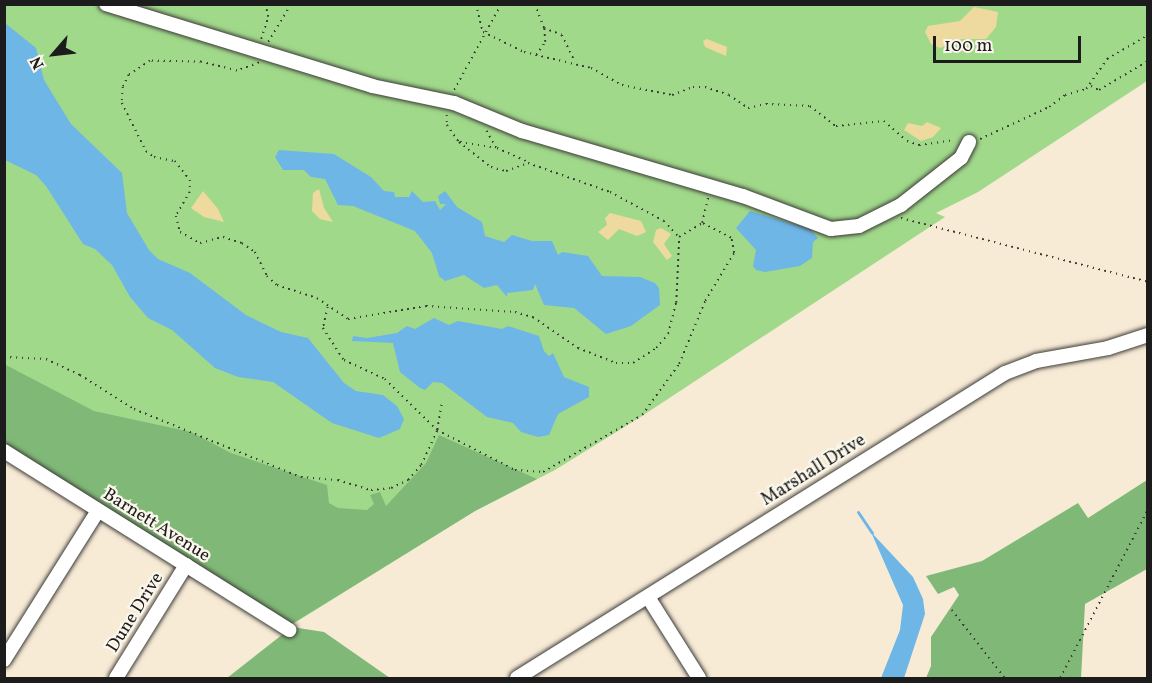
<!DOCTYPE html>
<style>
body{margin:0}
#map{position:relative;width:1152px;height:683px;overflow:hidden;background:#f7ebd6;font-family:Vollkorn,serif}
div>[style]{position:absolute}
[style*='--x']{left:calc(var(--x)*1px);top:calc(var(--y)*1px);width:calc(var(--w)*1px);rotate:calc(var(--a)*1deg)}
.green>*{inset:0;background:#a1d98b}
.forest>*{inset:0;background:#80b977}
.sand>*{inset:0;background:#eeda9e}
.water>*{inset:0;background:#6eb6e6}
.stream>*{height:3px;margin:-1.5px;padding:0 1.5px;transform-origin:1.5px;border-radius:1.5px;background:#6eb6e6}
.path>*{height:1.5px;margin-top:-0.75px;transform-origin:0;background:repeating-linear-gradient(90deg,#3d3b38 0 1.5px,transparent 0 6px)}
.roads{filter:drop-shadow(0 0 2px #3d3b38) drop-shadow(0 0 2px #3d3b38)}
.minor>*{height:14px;margin:-7px;padding:0 7px;transform-origin:7px;border-radius:7px;background:#fff}
span{translate:-50% -50%;white-space:nowrap;text-align:center;line-height:1.15;-webkit-text-stroke:4.5px #fbf7ec;paint-order:stroke}
.street-label{font-size:18px;color:#1c1c1c}
.frame{position:absolute;inset:0;border:6px solid #1c1c1c;pointer-events:none}
.north{position:absolute;left:24px;top:24px;width:60px;height:60px;-webkit-text-stroke:4px #fbf7ec;paint-order:stroke;rotate:242deg;font-size:16px;font-weight:700;line-height:24px;text-align:center;color:#1c1c1c}
.north::after{content:'';display:block;margin:auto;width:21px;height:27px;background:#1c1c1c;clip-path:polygon(50% 0,100% 100%,50% 72%,0 100%)}
.scale{position:absolute;left:933px;top:36px;width:148px;height:27px;box-sizing:border-box;border:3px solid #1c1c1c;border-top:0;padding-left:8px;font-size:18px;line-height:21px;white-space:nowrap;color:#1c1c1c;-webkit-text-stroke:4px #fbf7ec;paint-order:stroke}
</style>
<div id="map">
<div class="green">
<i style="clip-path:polygon(4px 5px,1147px 5px,1147px 81px,978px 192px,936px 213px,945px 217px,642px 416px,555px 470px,475px 511px,296px 622px,5px 439px)"></i>
</div>
<div class="forest">
<i style="clip-path:polygon(4px 364px,94px 411px,191px 432px,231px 453px,327px 485px,329px 503px,338px 508px,367px 510px,374px 504px,370px 495px,380px 492px,386px 506px,426px 463px,439px 435px,537px 479px,475px 511px,292px 624px,5px 444px)"></i>
<i style="clip-path:polygon(1147px 480px,1147px 569px,1085px 604px,1081px 678px,926px 678px,931px 666px,931px 637px,959px 595px,954px 587px,938px 594px,926px 576px,982px 561px,1078px 503px,1088px 518px)"></i>
<i style="clip-path:polygon(292px 627px,324px 632px,390px 678px,227px 678px)"></i>
</div>
<div class="sand">
<i style="clip-path:polygon(974px 7px,998px 12px,996px 27px,986px 39px,962px 39px,940px 48px,931px 44px,925px 32px,928px 26px,960px 21px)"></i>
<i style="clip-path:polygon(707px 39px,727px 47px,726px 56px,705px 47px,703px 41px)"></i>
<i style="clip-path:polygon(927px 122px,941px 128px,933px 137px,921px 141px,904px 130px,908px 123px,922px 126px)"></i>
<i style="clip-path:polygon(319px 189px,324px 208px,333px 222px,320px 219px,312px 211px,313px 193px)"></i>
<i style="clip-path:polygon(203px 191px,218px 209px,224px 222px,204px 217px,191px 208px)"></i>
<i style="clip-path:polygon(610px 213px,641px 221px,646px 232px,637px 236px,619px 229px,608px 240px,598px 232px,607px 225px,605px 218px)"></i>
<i style="clip-path:polygon(661px 228px,671px 234px,664px 244px,672px 256px,667px 260px,653px 242px,656px 230px)"></i>
</div>
<div class="water">
<i style="clip-path:polygon(5px 23px,36px 48px,44px 80px,71px 124px,122px 173px,127px 213px,149px 250px,158px 259px,190px 273px,246px 315px,281px 332px,308px 338px,344px 383px,356px 391px,383px 395px,397px 406px,404px 419px,400px 429px,379px 438px,332px 423px,273px 382px,238px 377px,215px 368px,172px 330px,148px 318px,130px 297px,112px 265px,95px 249px,83px 244px,46px 186px,36px 175px,5px 160px)"></i>
<i style="clip-path:polygon(279px 150px,334px 154px,371px 177px,384px 191px,394px 192px,395px 197px,409px 197px,412px 191px,423px 202px,435px 201px,440px 210px,446px 204px,440px 204px,438px 196px,445px 191px,457px 207px,482px 222px,485px 236px,504px 242px,512px 235px,532px 241px,552px 241px,558px 255px,562px 252px,588px 256px,602px 276px,640px 277px,655px 283px,659px 288px,660px 305px,631px 326px,606px 334px,574px 308px,544px 305px,535px 284px,533px 290px,507px 293px,507px 297px,497px 285px,484px 288px,464px 275px,445px 281px,439px 276px,432px 253px,415px 231px,353px 206px,338px 205px,325px 179px,311px 177px,304px 170px,283px 170px,275px 157px)"></i>
<i style="clip-path:polygon(750px 211px,810px 229px,818px 238px,813px 242px,812px 258px,800px 266px,765px 272px,756px 270px,753px 266px,756px 250px,736px 228px)"></i>
<i style="clip-path:polygon(434px 318px,449px 325px,458px 321px,502px 329px,508px 326px,539px 336px,544px 351px,549px 356px,553px 353px,564px 377px,589px 387px,589px 397px,558px 414px,549px 435px,538px 437px,521px 432px,513px 423px,487px 417px,442px 383px,433px 382px,425px 390px,420px 388px,400px 372px,393px 343px,352px 341px,353px 336px,367px 338px,397px 333px,407px 326px,415px 329px)"></i>
<i style="clip-path:polygon(871px 532px,913px 577px,923px 599px,925px 614px,904px 678px,881px 678px,900px 630px,903px 605px)"></i>
</div>
<div class="stream">
<i style="--x:858;--y:512;--w:25;--a:56"></i>
</div>
<div class="path">
<i style="--x:476;--y:4;--w:29;--a:76"></i>
<i style="--x:483;--y:32;--w:46;--a:26"></i>
<i style="--x:524;--y:52;--w:69;--a:13.4"></i>
<i style="--x:591;--y:68;--w:35;--a:29"></i>
<i style="--x:622;--y:85;--w:51;--a:11.3"></i>
<i style="--x:672;--y:95;--w:22;--a:-21"></i>
<i style="--x:693;--y:87;--w:12;--a:0"></i>
<i style="--x:705;--y:87;--w:25;--a:18"></i>
<i style="--x:729;--y:95;--w:23;--a:34"></i>
<i style="--x:748;--y:108;--w:18;--a:-13"></i>
<i style="--x:766;--y:104;--w:44;--a:2.6"></i>
<i style="--x:810;--y:106;--w:33;--a:38"></i>
<i style="--x:836;--y:126;--w:48;--a:-5.9"></i>
<i style="--x:884;--y:121;--w:30;--a:41"></i>
<i style="--x:907;--y:141;--w:13;--a:18"></i>
<i style="--x:919;--y:145;--w:36;--a:-8"></i>
<i style="--x:535;--y:4;--w:26;--a:69"></i>
<i style="--x:544;--y:28;--w:19;--a:21"></i>
<i style="--x:562;--y:35;--w:30;--a:64"></i>
<i style="--x:832;--y:4;--w:20;--a:0"></i>
<i style="--x:881;--y:4;--w:11;--a:0"></i>
<i style="--x:261;--y:39;--w:23;--a:-72"></i>
<i style="--x:268;--y:17;--w:13;--a:-103"></i>
<i style="--x:268;--y:42;--w:44;--a:-58.8"></i>
<i style="--x:536;--y:55;--w:16;--a:-55"></i>
<i style="--x:545;--y:42;--w:14;--a:-94"></i>
<i style="--x:259;--y:63;--w:23;--a:160"></i>
<i style="--x:237;--y:71;--w:37;--a:-166"></i>
<i style="--x:201;--y:62;--w:51;--a:-178.9"></i>
<i style="--x:150;--y:61;--w:25;--a:146"></i>
<i style="--x:129;--y:75;--w:13;--a:117"></i>
<i style="--x:123;--y:87;--w:16;--a:94"></i>
<i style="--x:122;--y:103;--w:54;--a:63.4"></i>
<i style="--x:146;--y:151;--w:10;--a:37"></i>
<i style="--x:154;--y:157;--w:21;--a:11"></i>
<i style="--x:175;--y:161;--w:24;--a:52"></i>
<i style="--x:190;--y:180;--w:12;--a:90"></i>
<i style="--x:190;--y:192;--w:28;--a:120"></i>
<i style="--x:176;--y:216;--w:16;--a:76"></i>
<i style="--x:180;--y:232;--w:23;--a:29"></i>
<i style="--x:200;--y:243;--w:24;--a:-15"></i>
<i style="--x:223;--y:237;--w:20;--a:18"></i>
<i style="--x:242;--y:243;--w:16;--a:35"></i>
<i style="--x:255;--y:252;--w:27;--a:63"></i>
<i style="--x:267;--y:276;--w:13;--a:42"></i>
<i style="--x:277;--y:285;--w:42;--a:18"></i>
<i style="--x:317;--y:298;--w:37;--a:34"></i>
<i style="--x:348;--y:319;--w:79;--a:-9.5"></i>
<i style="--x:426;--y:306;--w:89;--a:3.9"></i>
<i style="--x:515;--y:312;--w:19;--a:16"></i>
<i style="--x:533;--y:317;--w:55;--a:34.6"></i>
<i style="--x:578;--y:348;--w:41;--a:21.5"></i>
<i style="--x:616;--y:363;--w:17;--a:0"></i>
<i style="--x:633;--y:363;--w:27;--a:-33"></i>
<i style="--x:656;--y:348;--w:18;--a:-49"></i>
<i style="--x:668;--y:334;--w:32;--a:-76"></i>
<i style="--x:676;--y:303;--w:66;--a:-87.4"></i>
<i style="--x:679;--y:237;--w:27;--a:-31"></i>
<i style="--x:1091;--y:86;--w:9;--a:27"></i>
<i style="--x:1099;--y:90;--w:57;--a:-30.6"></i>
<i style="--x:454;--y:90;--w:98;--a:-61.3"></i>
<i style="--x:447;--y:115;--w:10;--a:90"></i>
<i style="--x:447;--y:125;--w:21;--a:55"></i>
<i style="--x:459;--y:142;--w:41;--a:38"></i>
<i style="--x:491;--y:167;--w:16;--a:15"></i>
<i style="--x:506;--y:171;--w:23;--a:-20"></i>
<i style="--x:528;--y:163;--w:87;--a:19.5"></i>
<i style="--x:610;--y:192;--w:61;--a:28.2"></i>
<i style="--x:664;--y:221;--w:21;--a:47"></i>
<i style="--x:980;--y:139;--w:76;--a:-24.9"></i>
<i style="--x:1049;--y:107;--w:20;--a:-37"></i>
<i style="--x:1065;--y:95;--w:22;--a:-16"></i>
<i style="--x:1086;--y:89;--w:37;--a:-55"></i>
<i style="--x:1107;--y:59;--w:48;--a:-30.3"></i>
<i style="--x:460;--y:142;--w:36;--a:9"></i>
<i style="--x:496;--y:148;--w:22;--a:-120"></i>
<i style="--x:497;--y:148;--w:34;--a:24"></i>
<i style="--x:901;--y:218;--w:255;--a:14.5"></i>
<i style="--x:328;--y:307;--w:22;--a:103"></i>
<i style="--x:323;--y:328;--w:38;--a:57"></i>
<i style="--x:344;--y:360;--w:45;--a:24.9"></i>
<i style="--x:385;--y:379;--w:73;--a:44.4"></i>
<i style="--x:437;--y:430;--w:28;--a:-80"></i>
<i style="--x:4;--y:357;--w:42;--a:2.7"></i>
<i style="--x:46;--y:359;--w:38;--a:25"></i>
<i style="--x:80;--y:375;--w:64;--a:32.2"></i>
<i style="--x:134;--y:409;--w:180;--a:22.2"></i>
<i style="--x:301;--y:477;--w:37;--a:5"></i>
<i style="--x:338;--y:480;--w:34;--a:17"></i>
<i style="--x:371;--y:490;--w:20;--a:-6"></i>
<i style="--x:391;--y:488;--w:19;--a:-25"></i>
<i style="--x:408;--y:480;--w:20;--a:-49"></i>
<i style="--x:421;--y:465;--w:38;--a:-65"></i>
<i style="--x:437;--y:430;--w:88;--a:27.1"></i>
<i style="--x:515;--y:470;--w:28;--a:4"></i>
<i style="--x:543;--y:472;--w:114;--a:-29.9"></i>
<i style="--x:642;--y:415;--w:63;--a:-54"></i>
<i style="--x:679;--y:364;--w:68;--a:-67.6"></i>
<i style="--x:705;--y:301;--w:56;--a:-58.9"></i>
<i style="--x:734;--y:253;--w:15;--a:-101"></i>
<i style="--x:731;--y:238;--w:33;--a:-153"></i>
<i style="--x:702;--y:223;--w:27;--a:-77"></i>
<i style="--x:952;--y:610;--w:86;--a:52.1"></i>
<i style="--x:1060;--y:678;--w:191;--a:-62.5"></i>
</div>
<div class="roads">
<div class="minor">
<i style="--x:106;--y:4;--w:278;--a:17.1"></i>
<i style="--x:372;--y:86;--w:84;--a:11.7"></i>
<i style="--x:454;--y:103;--w:74;--a:22.4"></i>
<i style="--x:522;--y:131;--w:230;--a:16.4"></i>
<i style="--x:743;--y:196;--w:94;--a:20.6"></i>
<i style="--x:831;--y:229;--w:28;--a:-6"></i>
<i style="--x:859;--y:226;--w:47;--a:-26.6"></i>
<i style="--x:901;--y:205;--w:76;--a:-38.1"></i>
<i style="--x:961;--y:158;--w:18;--a:-63"></i>
<i style="--x:4;--y:451;--w:337;--a:32.1"></i>
<i style="--x:648;--y:597;--w:96;--a:57.8"></i>
<i style="--x:4;--y:660;--w:176;--a:-57.8"></i>
<i style="--x:116;--y:678;--w:133;--a:-58.2"></i>
<i style="--x:517;--y:678;--w:575;--a:-32.01"></i>
<i style="--x:1005;--y:373;--w:33;--a:-21"></i>
<i style="--x:1036;--y:361;--w:73;--a:-10.2"></i>
<i style="--x:1108;--y:348;--w:42;--a:-18"></i>
</div>
</div>
<div class="street-label">
<span style="left:814px;top:471px;rotate:-32deg">Marshall Drive</span>
<span style="left:156px;top:526px;rotate:32deg">Barnett Avenue</span>
<span style="left:136px;top:613px;rotate:-58deg">Dune Drive</span>
</div>
<div class="frame"></div>
<div class="north">N</div>
<div class="scale">100 m</div>
</div>
